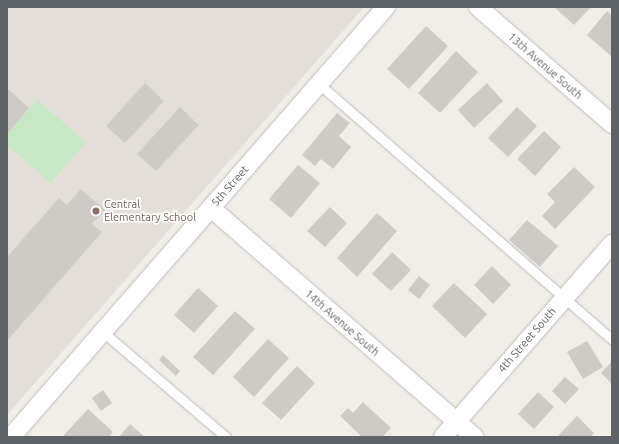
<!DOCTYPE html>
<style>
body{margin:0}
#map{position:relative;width:619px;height:444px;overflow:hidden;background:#f1eee7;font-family:Ubuntu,sans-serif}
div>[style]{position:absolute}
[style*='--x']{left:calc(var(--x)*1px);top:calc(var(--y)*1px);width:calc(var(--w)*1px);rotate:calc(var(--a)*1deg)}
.education>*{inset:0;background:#e3dfd8}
.green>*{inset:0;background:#c7e8c4}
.building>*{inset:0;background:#cecbc6}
.roads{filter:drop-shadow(0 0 1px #b7babe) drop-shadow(0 0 1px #b7babe)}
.service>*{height:9px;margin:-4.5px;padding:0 4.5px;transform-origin:4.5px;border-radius:4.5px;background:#fff}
.minor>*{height:18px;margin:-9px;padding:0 9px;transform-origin:9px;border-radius:9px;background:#fff}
.dots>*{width:11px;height:11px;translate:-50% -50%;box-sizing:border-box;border:2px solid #fff;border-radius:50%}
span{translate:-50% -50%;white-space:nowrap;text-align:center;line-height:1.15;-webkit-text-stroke:3.5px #fff;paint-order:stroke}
.street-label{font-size:11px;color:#5e6368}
.education-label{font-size:11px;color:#785e54}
.left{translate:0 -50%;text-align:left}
.frame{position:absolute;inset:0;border:8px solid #5e6368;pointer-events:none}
</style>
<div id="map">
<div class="education">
<i style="clip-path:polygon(7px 7px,364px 7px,7px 415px)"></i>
</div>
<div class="green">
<i style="clip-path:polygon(37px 100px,86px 142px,51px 183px,7px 145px,7px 134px)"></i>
</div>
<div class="building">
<i style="clip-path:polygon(554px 7px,591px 7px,574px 25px)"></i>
<i style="clip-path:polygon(607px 11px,612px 15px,612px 57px,587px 35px)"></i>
<i style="clip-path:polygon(426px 26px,448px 46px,409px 89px,387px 69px)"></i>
<i style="clip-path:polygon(456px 51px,478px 72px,440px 113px,418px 93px)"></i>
<i style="clip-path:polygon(145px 83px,164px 101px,125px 143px,106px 126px)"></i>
<i style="clip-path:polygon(487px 83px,503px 101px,474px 128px,458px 110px)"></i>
<i style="clip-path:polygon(7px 88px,29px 108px,7px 134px)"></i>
<i style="clip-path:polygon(180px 107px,199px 125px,156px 171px,137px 154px)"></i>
<i style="clip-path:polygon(517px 107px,537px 126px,508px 157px,488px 138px)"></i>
<i style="clip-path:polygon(337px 113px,350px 123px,339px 136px,351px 147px,333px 169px,321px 159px,315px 166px,302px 155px)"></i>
<i style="clip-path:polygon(544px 131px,561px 147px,535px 176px,517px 159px)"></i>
<i style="clip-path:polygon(298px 165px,320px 183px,291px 218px,269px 199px)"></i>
<i style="clip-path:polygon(574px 167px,595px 187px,555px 229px,542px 216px,555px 202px,547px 194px)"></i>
<i style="clip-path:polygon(81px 189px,105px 210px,92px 224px,102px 232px,7px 341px,7px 257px,59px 198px,67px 205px)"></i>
<i style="clip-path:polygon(330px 207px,347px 223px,325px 247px,307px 231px)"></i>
<i style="clip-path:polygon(377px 213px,397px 231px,357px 277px,337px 258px)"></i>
<i style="clip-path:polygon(527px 220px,558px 246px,540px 267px,509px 240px)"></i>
<i style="clip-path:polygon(392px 252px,411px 270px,391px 291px,372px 274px)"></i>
<i style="clip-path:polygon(492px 266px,511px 285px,493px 304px,474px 285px)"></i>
<i style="clip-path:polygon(419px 276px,430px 285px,419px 299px,408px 290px)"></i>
<i style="clip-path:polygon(454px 283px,487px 314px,465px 338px,432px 306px)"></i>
<i style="clip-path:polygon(198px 288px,218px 306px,194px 333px,174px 315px)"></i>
<i style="clip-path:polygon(235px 311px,255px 329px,213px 375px,193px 357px)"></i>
<i style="clip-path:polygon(268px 339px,289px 358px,254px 397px,233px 377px)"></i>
<i style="clip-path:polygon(587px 341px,603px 367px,583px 379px,567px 352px)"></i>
<i style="clip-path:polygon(163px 355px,180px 371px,176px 376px,159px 360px)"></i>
<i style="clip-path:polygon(612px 361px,612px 384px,601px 373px)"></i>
<i style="clip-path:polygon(297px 366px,315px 383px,281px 420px,262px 403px)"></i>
<i style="clip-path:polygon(565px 377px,579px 389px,565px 404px,552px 391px)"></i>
<i style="clip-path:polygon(103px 390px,112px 403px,101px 411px,92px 398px)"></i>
<i style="clip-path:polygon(538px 392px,554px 407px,534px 429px,518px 414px)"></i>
<i style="clip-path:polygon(363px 402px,391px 428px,382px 437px,362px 437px,340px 416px,348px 408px,353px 413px)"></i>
<i style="clip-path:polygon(88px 409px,113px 432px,109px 437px,62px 437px)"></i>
<i style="clip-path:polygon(577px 416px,594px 433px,591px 437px,557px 437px)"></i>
<i style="clip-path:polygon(130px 424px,145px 437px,119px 437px)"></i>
</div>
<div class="roads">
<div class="service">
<i style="--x:319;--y:84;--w:389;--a:41.1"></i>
<i style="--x:103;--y:332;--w:162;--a:40.5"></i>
</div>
<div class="minor">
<i style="--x:478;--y:7;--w:178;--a:41.1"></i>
<i style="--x:211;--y:208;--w:349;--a:41"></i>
<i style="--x:11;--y:437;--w:571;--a:-48.91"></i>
<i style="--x:443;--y:437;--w:257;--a:-48.8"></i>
</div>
</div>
<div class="dots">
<i style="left:96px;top:211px;background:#8d6e63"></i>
</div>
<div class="street-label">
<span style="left:545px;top:66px;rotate:41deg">13th Avenue South</span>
<span style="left:230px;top:186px;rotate:-49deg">5th Street</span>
<span style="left:342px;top:323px;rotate:41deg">14th Avenue South</span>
<span style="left:527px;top:340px;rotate:-49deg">4th Street South</span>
</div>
<div class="education-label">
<span class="left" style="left:104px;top:211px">Central<br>Elementary School</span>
</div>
<div class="frame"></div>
</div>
